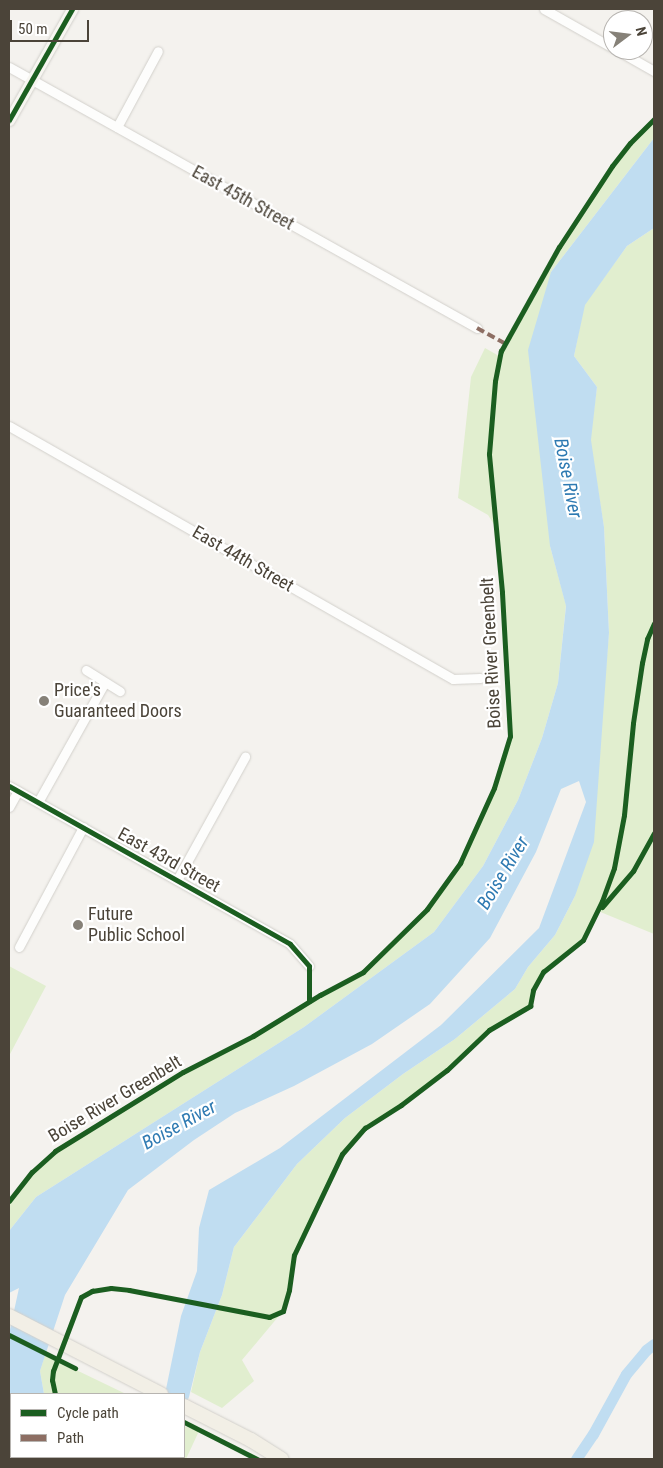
<!DOCTYPE html>
<style>
body{margin:0}
#map{position:relative;width:663px;height:1468px;overflow:hidden;background:#f4f2ee;font-family:"Roboto Condensed",sans-serif}
div>[style]{position:absolute}
[style*='--x']{left:calc(var(--x)*1px);top:calc(var(--y)*1px);width:calc(var(--w)*1px);rotate:calc(var(--a)*1deg)}
.green>*{inset:0;background:#e1eecf}
.water>*{inset:0;background:#c0ddf1}
.canal>*{height:11px;margin:-5.5px;padding:0 5.5px;transform-origin:5.5px;border-radius:5.5px;background:#c0ddf1}
.roads{filter:drop-shadow(0 0 1px #d2d0cb) drop-shadow(0 0 1px #d2d0cb)}
.street>*{height:9px;margin:-4.5px;padding:0 4.5px;transform-origin:4.5px;border-radius:4.5px;background:#fdfdfc}
.secondary>*{height:11px;margin:-5.5px;padding:0 5.5px;transform-origin:5.5px;border-radius:5.5px;background:#f7f6f1}
.primary>*{height:14px;margin:-7px;padding:0 7px;transform-origin:7px;border-radius:7px;background:#f2efe6}
.quiet>*{height:4px;margin-top:-2px;transform-origin:0;background:repeating-linear-gradient(90deg,#8d6e63 0 8px,transparent 0 12px)}
.cycleway>*{height:5px;margin:-2.5px;padding:0 2.5px;transform-origin:2.5px;border-radius:2.5px;background:#1b5e20}
.dots>*{width:14px;height:14px;translate:-50% -50%;box-sizing:border-box;border:2px solid #fff;border-radius:50%}
span{translate:-50% -50%;white-space:nowrap;text-align:center;line-height:1.15;-webkit-text-stroke:4.5px #fff;paint-order:stroke}
.street-label{font-size:18px;color:#4b4439}
.poi-label{font-size:18px;color:#4b4439}
.left{translate:0 -50%;text-align:left}
.water-label{font-size:19px;color:#2e7ab2;font-style:italic}
.frame{position:absolute;inset:0;border:10px solid #4b4439;pointer-events:none}
.legend{position:absolute;left:10px;top:1393px;width:175px;height:65px;box-sizing:border-box;background:#fff;border:1px solid #b7b4b0;margin:0;padding:6px 9px;list-style:none;font-size:15px;color:#4b4439}
.legend li{display:flex;align-items:center;gap:10px;height:25px}
.legend b{width:25px;border:1px solid #b7b4b0}
.north{position:absolute;left:603px;top:10px;width:50px;height:50px;box-sizing:border-box;background:#fff;border:1px solid #b7b4b0;border-radius:50%;rotate:75deg;font-size:14px;font-weight:700;line-height:20px;text-align:center;color:#4b4439}
.north::after{content:'';display:block;margin:auto;width:18px;height:22px;background:#868178;clip-path:polygon(50% 0,100% 100%,50% 72%,0 100%)}
.scale{position:absolute;left:10px;top:20px;width:79px;height:22px;box-sizing:border-box;border:2px solid #4b4439;border-top:0;padding-left:6px;font-size:15px;line-height:18px;white-space:nowrap;color:#4b4439;-webkit-text-stroke:4px #fff;paint-order:stroke}
</style>
<div id="map">
<div class="green">
<i style="clip-path:polygon(654px 119px,654px 138px,551px 272px,550px 546px,566px 605px,558px 683px,542px 738px,518px 800px,483px 866px,434px 932px,304px 1027px,36px 1197px,9px 1231px,9px 1201px,48px 1156px,183px 1072px,253px 1036px,320px 995px,363px 972px,427px 909px,460px 863px,499px 775px,507px 749px,510px 720px,497px 529px,488px 515px,458px 498px,471px 377px,485px 348px,499px 356px,504px 343px,559px 247px,622px 153px)"></i>
<i style="clip-path:polygon(654px 228px,654px 934px,598px 911px,583px 940px,543px 972px,533px 990px,530px 1006px,489px 1030px,447px 1070px,401px 1105px,365px 1128px,342px 1154px,307px 1225px,294px 1255px,289px 1290px,283px 1311px,242px 1360px,254px 1381px,222px 1408px,191px 1392px,200px 1352px,222px 1295px,234px 1247px,297px 1164px,345px 1118px,403px 1074px,455px 1039px,515px 989px,528px 967px,555px 935px,575px 896px,600px 736px,609px 633px,604px 527px,590px 440px,597px 387px,574px 356px,584px 305px,627px 246px)"></i>
<i style="clip-path:polygon(9px 966px,46px 986px,9px 1056px)"></i>
<i style="clip-path:polygon(45px 1355px,126px 1394px,44px 1394px,40px 1371px)"></i>
<i style="clip-path:polygon(184px 1426px,199px 1431px,186px 1459px,151px 1459px,152px 1457px,184px 1457px)"></i>
</div>
<div class="water">
<i style="clip-path:polygon(654px 138px,654px 228px,627px 246px,585px 305px,574px 356px,597px 387px,591px 440px,604px 527px,609px 633px,594px 842px,575px 896px,555px 935px,528px 967px,515px 989px,455px 1039px,403px 1074px,345px 1118px,297px 1164px,234px 1247px,222px 1295px,200px 1352px,189px 1397px,184px 1408px,184px 1394px,165px 1394px,181px 1316px,197px 1271px,199px 1228px,209px 1190px,280px 1148px,441px 1025px,539px 928px,586px 802px,579px 781px,561px 789px,536px 852px,490px 938px,430px 1004px,372px 1044px,294px 1086px,235px 1113px,194px 1140px,128px 1190px,65px 1295px,40px 1371px,44px 1394px,11px 1394px,11px 1436px,9px 1435px,9px 1334px,19px 1288px,9px 1293px,9px 1231px,36px 1197px,304px 1027px,434px 932px,483px 866px,518px 800px,542px 738px,558px 683px,566px 606px,550px 546px,528px 350px,551px 272px)"></i>
</div>
<div class="canal">
<i style="--x:576;--y:1459;--w:30;--a:-56"></i>
<i style="--x:593;--y:1434;--w:68;--a:-61.2"></i>
<i style="--x:626;--y:1374;--w:31;--a:-50"></i>
<i style="--x:646;--y:1350;--w:10;--a:-37"></i>
</div>
<div class="roads">
<div class="street">
<i style="--x:544;--y:9;--w:79;--a:29.5"></i>
<i style="--x:617;--y:50;--w:43;--a:29.6"></i>
<i style="--x:9;--y:67;--w:536;--a:29.15"></i>
<i style="--x:117;--y:127;--w:86;--a:-61.7"></i>
<i style="--x:9;--y:426;--w:511;--a:29.68"></i>
<i style="--x:453;--y:679;--w:27;--a:-2"></i>
<i style="--x:86;--y:670;--w:40;--a:32"></i>
<i style="--x:9;--y:786;--w:322;--a:29.3"></i>
<i style="--x:290;--y:944;--w:29;--a:49"></i>
<i style="--x:38;--y:802;--w:137;--a:-60.8"></i>
<i style="--x:9;--y:807;--w:18;--a:-61"></i>
<i style="--x:177;--y:880;--w:141;--a:-61.1"></i>
<i style="--x:19;--y:947;--w:136;--a:-61.9"></i>
</div>
<div class="secondary">
<i style="--x:9;--y:120;--w:128;--a:-60.4"></i>
</div>
<div class="primary">
<i style="--x:9;--y:1316;--w:171;--a:27.2"></i>
<i style="--x:184;--y:1406;--w:75;--a:26.9"></i>
<i style="--x:251;--y:1440;--w:36;--a:32"></i>
</div>
</div>
<div class="quiet">
<i style="--x:477;--y:328;--w:31;--a:29"></i>
</div>
<div class="cycleway">
<i style="--x:9;--y:120;--w:128;--a:-60.4"></i>
<i style="--x:9;--y:786;--w:322;--a:29.3"></i>
<i style="--x:290;--y:944;--w:29;--a:49"></i>
<i style="--x:309;--y:966;--w:35;--a:90"></i>
<i style="--x:602;--y:907;--w:48;--a:-49.3"></i>
<i style="--x:633;--y:871;--w:43;--a:-61.1"></i>
<i style="--x:9;--y:1201;--w:37;--a:-52"></i>
<i style="--x:32;--y:1172;--w:31;--a:-42"></i>
<i style="--x:55;--y:1151;--w:150;--a:-31.7"></i>
<i style="--x:183;--y:1072;--w:79;--a:-27.2"></i>
<i style="--x:253;--y:1036;--w:79;--a:-31.5"></i>
<i style="--x:320;--y:995;--w:49;--a:-28.1"></i>
<i style="--x:363;--y:972;--w:90;--a:-44.5"></i>
<i style="--x:427;--y:909;--w:57;--a:-54.3"></i>
<i style="--x:460;--y:863;--w:82;--a:-65.6"></i>
<i style="--x:494;--y:788;--w:54;--a:-72.9"></i>
<i style="--x:510;--y:736;--w:144;--a:-93.2"></i>
<i style="--x:502;--y:592;--w:139;--a:-95.4"></i>
<i style="--x:489;--y:454;--w:73;--a:-85.3"></i>
<i style="--x:495;--y:381;--w:31;--a:-79"></i>
<i style="--x:501;--y:351;--w:119;--a:-60.9"></i>
<i style="--x:559;--y:247;--w:97;--a:-56.8"></i>
<i style="--x:612;--y:166;--w:29;--a:-52"></i>
<i style="--x:630;--y:143;--w:34;--a:-45"></i>
<i style="--x:9;--y:1335;--w:74;--a:26.6"></i>
<i style="--x:55;--y:1394;--w:14;--a:-102"></i>
<i style="--x:52;--y:1380;--w:9;--a:-84"></i>
<i style="--x:53;--y:1371;--w:79;--a:-69.3"></i>
<i style="--x:81;--y:1297;--w:13;--a:-29"></i>
<i style="--x:92;--y:1291;--w:19;--a:-9"></i>
<i style="--x:111;--y:1288;--w:18;--a:6"></i>
<i style="--x:129;--y:1290;--w:143;--a:10.9"></i>
<i style="--x:269;--y:1317;--w:15;--a:-23"></i>
<i style="--x:283;--y:1311;--w:22;--a:-74"></i>
<i style="--x:289;--y:1290;--w:35;--a:-82"></i>
<i style="--x:294;--y:1255;--w:112;--a:-64.6"></i>
<i style="--x:342;--y:1154;--w:35;--a:-49"></i>
<i style="--x:365;--y:1128;--w:43;--a:-32.6"></i>
<i style="--x:401;--y:1105;--w:58;--a:-37.3"></i>
<i style="--x:447;--y:1070;--w:58;--a:-43.6"></i>
<i style="--x:489;--y:1030;--w:48;--a:-30.3"></i>
<i style="--x:530;--y:1006;--w:16;--a:-79"></i>
<i style="--x:533;--y:990;--w:21;--a:-61"></i>
<i style="--x:543;--y:972;--w:51;--a:-38.7"></i>
<i style="--x:583;--y:940;--w:43;--a:-64"></i>
<i style="--x:602;--y:901;--w:35;--a:-70"></i>
<i style="--x:614;--y:868;--w:54;--a:-79.3"></i>
<i style="--x:624;--y:815;--w:92;--a:-84.4"></i>
<i style="--x:633;--y:723;--w:61;--a:-81.5"></i>
<i style="--x:642;--y:663;--w:25;--a:-78"></i>
<i style="--x:647;--y:639;--w:17;--a:-66"></i>
<i style="--x:184;--y:1422;--w:82;--a:26.9"></i>
</div>
<div class="dots">
<i style="left:44px;top:701px;background:#868178"></i>
<i style="left:78px;top:925px;background:#868178"></i>
</div>
<div class="street-label">
<span style="left:243px;top:198px;rotate:29deg">East 45th Street</span>
<span style="left:243px;top:559px;rotate:30deg">East 44th Street</span>
<span style="left:491px;top:653px;rotate:-93deg">Boise River Greenbelt</span>
<span style="left:169px;top:860px;rotate:29deg">East 43rd Street</span>
<span style="left:115px;top:1099px;rotate:-31deg">Boise River Greenbelt</span>
</div>
<div class="poi-label">
<span class="left" style="left:54px;top:701px">Price's<br>Guaranteed Doors</span>
<span class="left" style="left:88px;top:925px">Future<br>Public School</span>
</div>
<div class="water-label">
<span style="left:568px;top:478px;rotate:79deg">Boise River</span>
<span style="left:503px;top:873px;rotate:-59deg">Boise River</span>
<span style="left:179px;top:1125px;rotate:-29deg">Boise River</span>
</div>
<div class="frame"></div>
<ul class="legend">
<li><b style="height:6px;background:#1b5e20"></b>Cycle path</li>
<li><b style="height:6px;background:#8d6e63"></b>Path</li>
</ul>
<div class="north">N</div>
<div class="scale">50 m</div>
</div>
